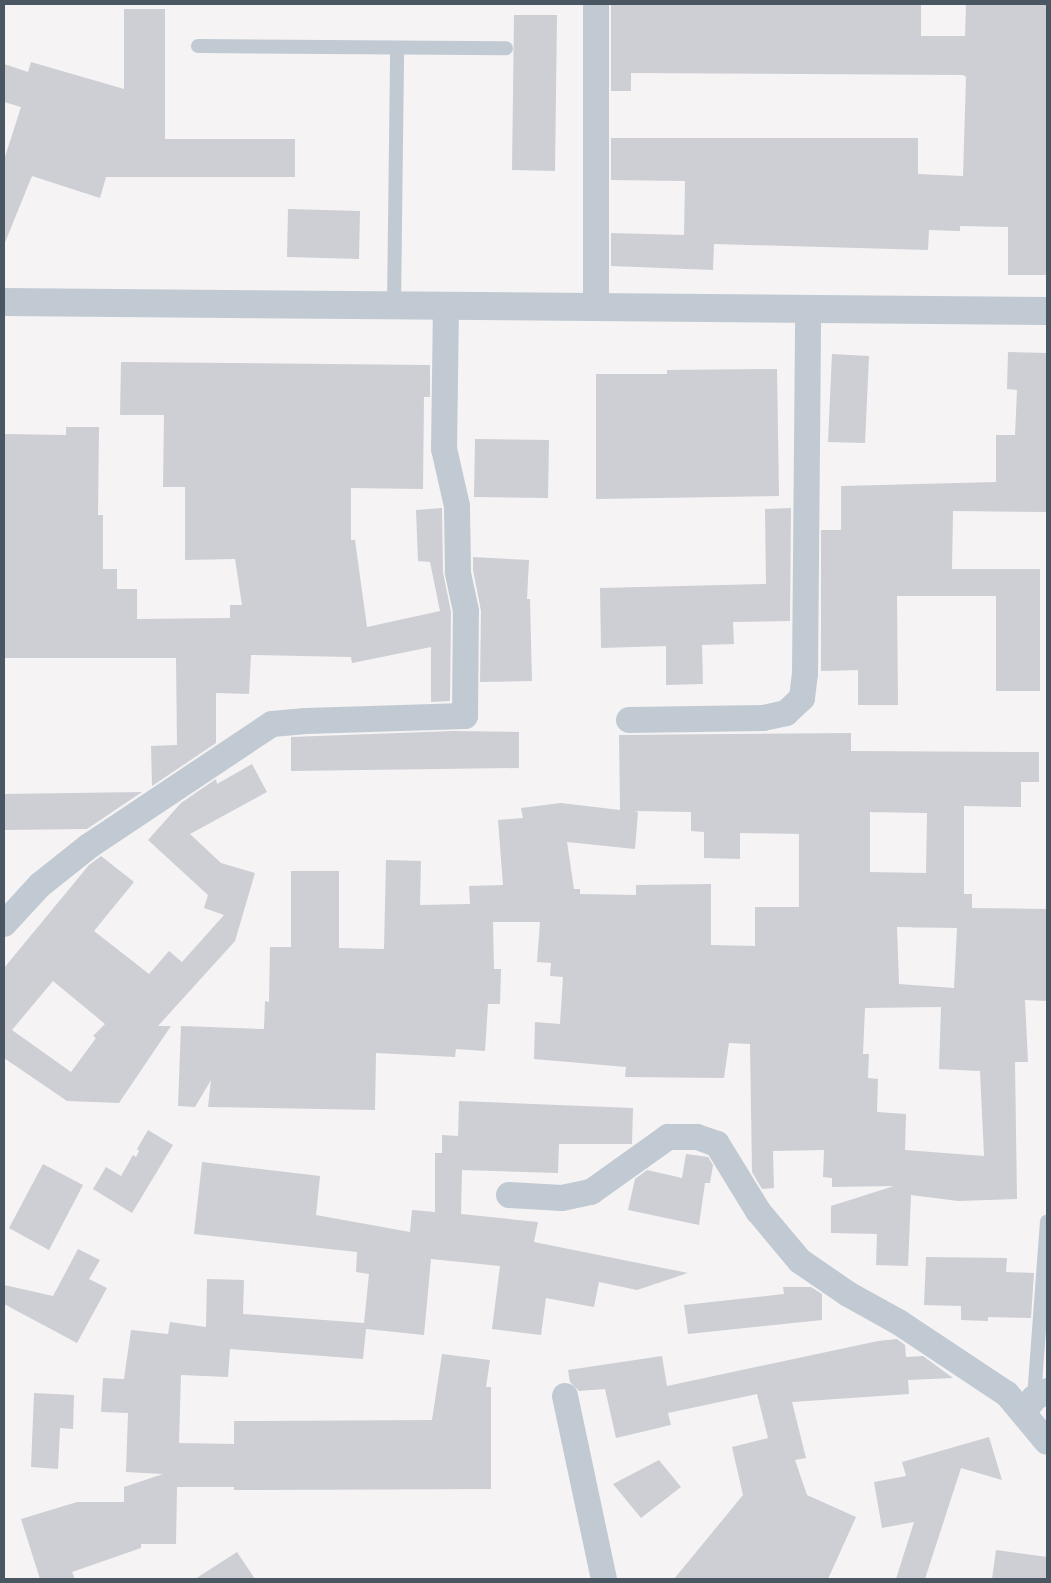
<!DOCTYPE html>
<style>
body{margin:0}
#map{position:relative;width:1051px;height:1583px;overflow:hidden;background:#f5f3f3;font-family:Figtree,sans-serif}
div>[style]{position:absolute}
[style*='--x']{left:calc(var(--x)*1px);top:calc(var(--y)*1px);width:calc(var(--w)*1px);rotate:calc(var(--a)*1deg)}
.building>*{inset:0;background:#cdcfd5}
.service>*{height:14px;margin:-7px;padding:0 7px;transform-origin:7px;border-radius:7px;background:#c1cad2}
.minor>*{height:26px;margin:-13px;padding:0 13px;transform-origin:13px;border-radius:13px;background:#c1cad2}
.tertiary>*{height:28px;margin:-14px;padding:0 14px;transform-origin:14px;border-radius:14px;background:#c1cad2}
span{translate:-50% -50%;white-space:nowrap;text-align:center;line-height:1.15;-webkit-text-stroke:4px #fff;paint-order:stroke}
.frame{position:absolute;inset:0;border:5px solid #4a5661;pointer-events:none}
</style>
<div id="map">
<div class="building">
<i style="clip-path:polygon(611px 4px,921px 4px,921px 36px,965px 36px,966px 4px,1047px 4px,1047px 275px,1008px 275px,1008px 227px,960px 226px,960px 231px,929px 230px,928px 250px,714px 244px,713px 270px,611px 266px,611px 233px,684px 235px,685px 181px,611px 180px,611px 138px,918px 138px,918px 174px,963px 176px,966px 77px,963px 75px,631px 73px,631px 91px,611px 91px)"></i>
<i style="clip-path:polygon(124px 9px,165px 9px,165px 139px,295px 139px,295px 177px,106px 177px,100px 198px,32px 176px,4px 245px,4px 160px,21px 107px,4px 102px,4px 64px,28px 72px,31px 62px,124px 89px)"></i>
<i style="clip-path:polygon(514px 15px,557px 15px,555px 171px,512px 170px)"></i>
<i style="clip-path:polygon(288px 209px,360px 211px,359px 259px,287px 257px)"></i>
<i style="clip-path:polygon(1008px 352px,1047px 353px,1047px 512px,953px 511px,952px 569px,1040px 569px,1040px 691px,996px 691px,996px 596px,897px 596px,898px 705px,858px 705px,858px 670px,821px 671px,821px 530px,841px 530px,841px 486px,996px 482px,996px 435px,1015px 435px,1017px 390px,1007px 389px)"></i>
<i style="clip-path:polygon(832px 354px,869px 356px,865px 443px,828px 442px)"></i>
<i style="clip-path:polygon(121px 362px,430px 365px,430px 397px,424px 397px,423px 489px,351px 488px,351px 540px,355px 540px,367px 627px,440px 611px,430px 562px,418px 561px,416px 510px,442px 508px,443px 572px,451px 612px,450px 701px,431px 702px,431px 647px,352px 663px,351px 657px,251px 655px,249px 694px,216px 693px,216px 743px,152px 786px,151px 746px,177px 745px,176px 658px,4px 658px,4px 434px,66px 435px,66px 427px,99px 427px,98px 515px,103px 515px,103px 569px,117px 569px,117px 589px,137px 589px,137px 619px,230px 618px,230px 605px,242px 605px,235px 559px,185px 560px,185px 487px,163px 487px,164px 415px,120px 415px)"></i>
<i style="clip-path:polygon(777px 369px,779px 496px,596px 499px,596px 374px,667px 374px,667px 370px)"></i>
<i style="clip-path:polygon(475px 439px,549px 440px,548px 498px,474px 497px)"></i>
<i style="clip-path:polygon(791px 508px,790px 621px,733px 622px,734px 644px,702px 645px,703px 684px,666px 685px,666px 646px,601px 648px,600px 588px,766px 584px,765px 509px)"></i>
<i style="clip-path:polygon(473px 557px,529px 560px,527px 599px,530px 599px,532px 681px,480px 682px,481px 611px,473px 570px)"></i>
<i style="clip-path:polygon(453px 731px,519px 732px,519px 768px,291px 771px,291px 737px)"></i>
<i style="clip-path:polygon(evenodd,851px 733px,851px 751px,1039px 752px,1039px 782px,1021px 782px,1021px 807px,964px 806px,964px 894px,972px 894px,972px 908px,1047px 909px,1047px 1001px,1025px 1000px,1028px 1062px,1015px 1062px,1017px 1199px,958px 1201px,911px 1195px,908px 1266px,876px 1265px,877px 1234px,831px 1233px,831px 1206px,894px 1186px,832px 1187px,832px 1178px,823px 1177px,824px 1150px,773px 1151px,774px 1188px,762px 1189px,752px 1172px,750px 1044px,729px 1043px,724px 1078px,625px 1077px,626px 1067px,534px 1059px,535px 1022px,560px 1024px,563px 977px,550px 976px,551px 963px,537px 962px,540px 922px,493px 922px,494px 969px,501px 969px,500px 1004px,488px 1004px,485px 1051px,456px 1049px,455px 1057px,376px 1053px,375px 1110px,208px 1107px,211px 1080px,195px 1107px,178px 1106px,181px 1026px,264px 1029px,265px 1001px,269px 1002px,270px 947px,291px 947px,291px 871px,339px 871px,339px 948px,384px 949px,386px 860px,421px 861px,420px 905px,470px 904px,469px 886px,503px 885px,498px 820px,523px 818px,521px 808px,561px 803px,620px 810px,619px 735px,851px 733px,634px 811px,691px 812px,691px 831px,704px 832px,704px 858px,740px 859px,740px 833px,799px 834px,799px 907px,755px 907px,755px 946px,711px 945px,711px 884px,636px 885px,636px 895px,580px 894px,580px 889px,574px 889px,567px 842px,635px 849px,638px 812px,634px 811px,851px 733px,870px 812px,927px 813px,926px 873px,870px 872px,870px 812px,851px 733px,897px 927px,957px 928px,954px 988px,899px 984px,897px 927px,851px 733px,941px 1007px,939px 1069px,980px 1071px,984px 1156px,905px 1150px,906px 1114px,877px 1112px,878px 1079px,868px 1078px,869px 1054px,863px 1054px,865px 1008px,941px 1007px)"></i>
<i style="clip-path:polygon(evenodd,252px 764px,267px 792px,190px 834px,221px 863px,255px 873px,235px 941px,158px 1026px,171px 1026px,119px 1103px,67px 1101px,4px 1058px,4px 968px,89px 865px,101px 856px,134px 882px,94px 931px,149px 974px,169px 951px,182px 962px,224px 915px,204px 908px,208px 895px,148px 840px,181px 803px,216px 779px,217px 784px,252px 764px,53px 981px,105px 1024px,93px 1036px,96px 1038px,71px 1072px,12px 1030px,53px 981px)"></i>
<i style="clip-path:polygon(142px 792px,87px 829px,4px 830px,4px 794px)"></i>
<i style="clip-path:polygon(459px 1101px,633px 1108px,632px 1144px,559px 1144px,558px 1173px,462px 1170px,461px 1214px,538px 1222px,534px 1242px,688px 1273px,637px 1290px,599px 1282px,594px 1307px,546px 1298px,541px 1335px,492px 1329px,500px 1266px,431px 1259px,424px 1335px,366px 1329px,363px 1359px,230px 1349px,228px 1377px,181px 1375px,179px 1443px,234px 1444px,234px 1421px,432px 1420px,442px 1354px,490px 1360px,486px 1387px,491px 1387px,491px 1489px,234px 1490px,234px 1487px,177px 1487px,176px 1544px,141px 1544px,141px 1548px,72px 1572px,75px 1579px,40px 1579px,21px 1519px,77px 1502px,124px 1502px,124px 1487px,163px 1474px,126px 1472px,128px 1413px,101px 1412px,103px 1378px,124px 1379px,131px 1330px,168px 1334px,170px 1322px,206px 1327px,207px 1279px,244px 1280px,243px 1314px,364px 1323px,369px 1274px,356px 1272px,357px 1252px,194px 1234px,202px 1162px,320px 1176px,316px 1215px,410px 1232px,412px 1210px,435px 1212px,435px 1153px,442px 1153px,442px 1135px,458px 1136px)"></i>
<i style="clip-path:polygon(148px 1130px,173px 1145px,132px 1213px,93px 1189px,106px 1167px,121px 1176px,133px 1155px,136px 1157px,139px 1151px,137px 1149px)"></i>
<i style="clip-path:polygon(686px 1154px,708px 1157px,713px 1165px,710px 1183px,705px 1183px,699px 1225px,628px 1210px,635px 1179px,647px 1170px,682px 1178px)"></i>
<i style="clip-path:polygon(43px 1164px,83px 1185px,49px 1250px,9px 1228px)"></i>
<i style="clip-path:polygon(78px 1249px,100px 1260px,89px 1279px,107px 1288px,77px 1343px,4px 1304px,4px 1285px,53px 1296px)"></i>
<i style="clip-path:polygon(926px 1257px,1007px 1258px,1006px 1272px,1034px 1273px,1031px 1318px,988px 1317px,988px 1321px,961px 1320px,961px 1306px,924px 1305px)"></i>
<i style="clip-path:polygon(783px 1287px,811px 1287px,822px 1294px,822px 1320px,688px 1334px,684px 1305px,784px 1294px)"></i>
<i style="clip-path:polygon(897px 1339px,905px 1345px,906px 1357px,923px 1356px,953px 1378px,908px 1380px,909px 1394px,792px 1402px,806px 1458px,795px 1460px,807px 1495px,856px 1517px,828px 1579px,674px 1579px,743px 1495px,732px 1447px,768px 1438px,757px 1394px,668px 1413px,671px 1425px,616px 1438px,605px 1389px,579px 1391px,570px 1382px,568px 1370px,662px 1356px,667px 1386px,878px 1341px)"></i>
<i style="clip-path:polygon(34px 1393px,74px 1395px,73px 1429px,60px 1428px,58px 1469px,31px 1467px)"></i>
<i style="clip-path:polygon(989px 1437px,1002px 1480px,961px 1468px,925px 1579px,896px 1579px,914px 1522px,882px 1528px,874px 1482px,906px 1476px,902px 1462px)"></i>
<i style="clip-path:polygon(659px 1460px,681px 1487px,641px 1518px,613px 1484px)"></i>
<i style="clip-path:polygon(996px 1550px,1047px 1557px,1047px 1579px,992px 1579px)"></i>
<i style="clip-path:polygon(237px 1552px,255px 1579px,195px 1579px)"></i>
</div>
<div class="service">
<i style="--x:198;--y:46;--w:308;--a:0.4"></i>
<i style="--x:394;--y:306;--w:258;--a:-89.3"></i>
<i style="--x:1034;--y:1398;--w:177;--a:-85.8"></i>
</div>
<div class="minor">
<i style="--x:596;--y:4;--w:303;--a:90"></i>
<i style="--x:629;--y:720;--w:134;--a:-0.9"></i>
<i style="--x:763;--y:718;--w:24;--a:-12"></i>
<i style="--x:786;--y:713;--w:22;--a:-43"></i>
<i style="--x:802;--y:698;--w:24;--a:-83"></i>
<i style="--x:805;--y:674;--w:365;--a:-89.5"></i>
<i style="--x:4;--y:924;--w:53;--a:-47.3"></i>
<i style="--x:40;--y:885;--w:63;--a:-38.5"></i>
<i style="--x:89;--y:846;--w:220;--a:-33.7"></i>
<i style="--x:272;--y:724;--w:34;--a:-5"></i>
<i style="--x:306;--y:721;--w:159;--a:-1.8"></i>
<i style="--x:465;--y:716;--w:105;--a:-89.5"></i>
<i style="--x:466;--y:611;--w:40;--a:-102"></i>
<i style="--x:458;--y:572;--w:66;--a:-90.9"></i>
<i style="--x:457;--y:506;--w:58;--a:-102.8"></i>
<i style="--x:444;--y:449;--w:143;--a:-89.2"></i>
<i style="--x:509;--y:1195;--w:53;--a:3.2"></i>
<i style="--x:562;--y:1198;--w:30;--a:-12"></i>
<i style="--x:591;--y:1192;--w:95;--a:-35.5"></i>
<i style="--x:668;--y:1137;--w:29;--a:0"></i>
<i style="--x:697;--y:1137;--w:21;--a:19"></i>
<i style="--x:717;--y:1144;--w:79;--a:58.5"></i>
<i style="--x:758;--y:1211;--w:65;--a:50"></i>
<i style="--x:800;--y:1261;--w:58;--a:34.5"></i>
<i style="--x:848;--y:1294;--w:60;--a:29.1"></i>
<i style="--x:900;--y:1323;--w:128;--a:33.6"></i>
<i style="--x:1007;--y:1394;--w:62;--a:50.2"></i>
<i style="--x:565;--y:1396;--w:187;--a:78"></i>
<i style="--x:1024;--y:1412;--w:17;--a:-54"></i>
<i style="--x:1034;--y:1398;--w:15;--a:-28"></i>
</div>
<div class="tertiary">
<i style="--x:4;--y:302;--w:1043;--a:0.49"></i>
</div>
<div class="frame"></div>
</div>
